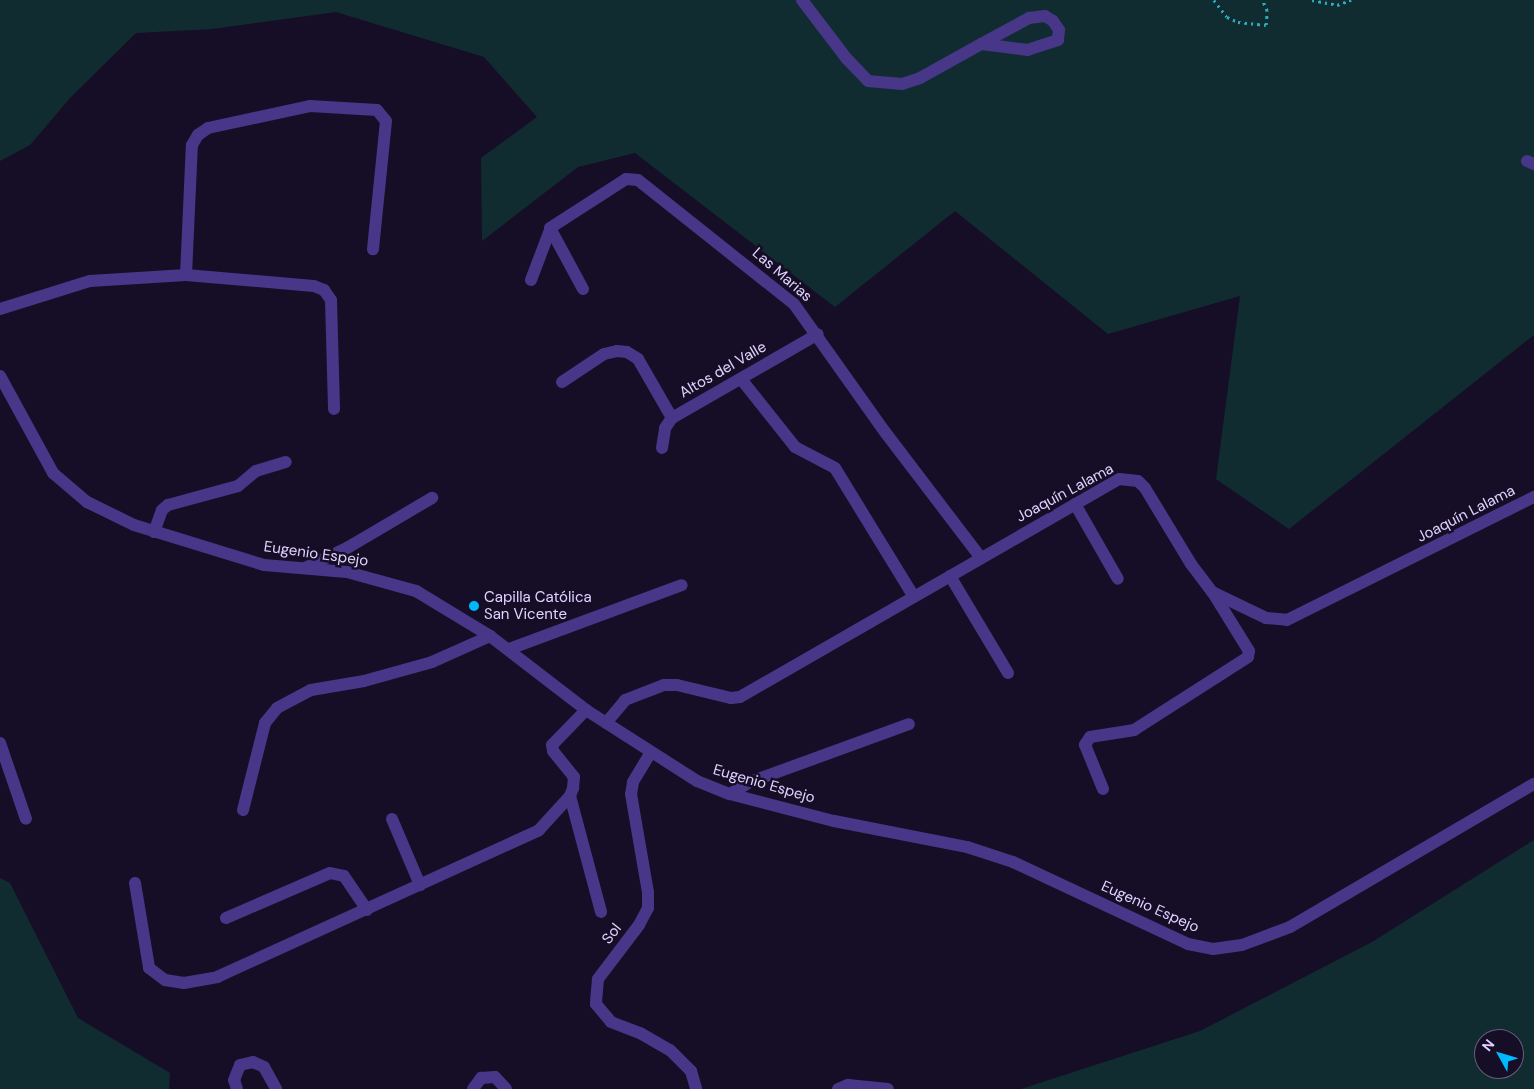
<!DOCTYPE html>
<meta charset="utf-8">
<style>
body{margin:0}
#map{position:relative;width:1534px;height:1089px;overflow:hidden;background:#160e26;font-family:"DM Sans",sans-serif}
div>[style]{position:absolute}
[style*='--x']{left:calc(var(--x)*1px);top:calc(var(--y)*1px);width:calc(var(--w)*1px);rotate:calc(var(--a)*1deg)}
.green>*{inset:0;background:#102c31}
.path>*{height:2.5px;margin-top:-1.25px;transform-origin:0;background:repeating-linear-gradient(90deg,#28adbe 0 2.5px,transparent 0 6.5px)}
.minor>*{height:12px;margin:-6px;padding:0 6px;transform-origin:6px;border-radius:6px;background:#483688}
.dots>*{width:14px;height:14px;translate:-50% -50%;box-sizing:border-box;border:2px solid #160e26;border-radius:50%}
span{translate:-50% -50%;white-space:nowrap;text-align:center;line-height:1.15;-webkit-text-stroke:5px #160e26;paint-order:stroke}
.street-label{font-size:15px;color:#e0d3ff}
.poi-label{font-size:15px;color:#e0d3ff}
.left{translate:0 -50%;text-align:left}
.north{position:absolute;left:1474px;top:1029px;width:50px;height:50px;box-sizing:border-box;background:#160e26;border:1px solid #675d7d;border-radius:50%;rotate:309deg;font-size:14px;font-weight:700;line-height:20px;text-align:center;color:#e0d3ff}
.north::after{content:'';display:block;margin:auto;width:18px;height:22px;background:#00b8fe;clip-path:polygon(50% 0,100% 100%,50% 72%,0 100%)}
</style>
<div id="map">
<div class="green">
<i style="clip-path:polygon(0 0,1534px 0,1534px 335px,1289px 529px,1216px 479px,1240px 296px,1108px 334px,955px 211px,835px 307px,635px 153px,578px 167px,482px 241px,481px 158px,537px 117px,484px 57px,336px 12px,212px 29px,136px 33px,71px 97px,30px 145px,0 161px)"></i>
<i style="clip-path:polygon(evenodd,1534px 840px,1534px 1089px,1021px 1089px,1200px 1031px,1372px 942px,1534px 840px,1484px 1039px,1514px 1039px,1514px 1069px,1484px 1069px,1484px 1039px)"></i>
<i style="clip-path:polygon(0 878px,10px 883px,78px 1018px,170px 1073px,169px 1089px,0 1089px)"></i>
</div>
<div class="path">
<i style="--x:1214;--y:0;--w:21;--a:53"></i>
<i style="--x:1227;--y:17;--w:12;--a:24"></i>
<i style="--x:1238;--y:22;--w:28;--a:6"></i>
<i style="--x:1266;--y:25;--w:14;--a:-86"></i>
<i style="--x:1267;--y:11;--w:12;--a:-114"></i>
<i style="--x:1312;--y:0;--w:25;--a:11"></i>
<i style="--x:1337;--y:5;--w:15;--a:-20"></i>
</div>
<div class="minor">
<i style="--x:802;--y:0;--w:74;--a:52.7"></i>
<i style="--x:847;--y:59;--w:30;--a:46"></i>
<i style="--x:868;--y:81;--w:34;--a:5"></i>
<i style="--x:902;--y:84;--w:19;--a:-18"></i>
<i style="--x:920;--y:78;--w:70;--a:-29.1"></i>
<i style="--x:981;--y:44;--w:55;--a:-28.4"></i>
<i style="--x:1029;--y:18;--w:16;--a:-7"></i>
<i style="--x:1045;--y:16;--w:9;--a:32"></i>
<i style="--x:1053;--y:21;--w:11;--a:56"></i>
<i style="--x:1059;--y:30;--w:10;--a:96"></i>
<i style="--x:1058;--y:40;--w:32;--a:162"></i>
<i style="--x:1028;--y:50;--w:47;--a:-172.7"></i>
<i style="--x:1527;--y:161;--w:8;--a:23"></i>
<i style="--x:186;--y:275;--w:130;--a:-87.4"></i>
<i style="--x:192;--y:145;--w:12;--a:-59"></i>
<i style="--x:198;--y:135;--w:12;--a:-35"></i>
<i style="--x:208;--y:128;--w:104;--a:-12.2"></i>
<i style="--x:310;--y:106;--w:67;--a:3.4"></i>
<i style="--x:377;--y:110;--w:14;--a:51"></i>
<i style="--x:386;--y:121;--w:129;--a:95.8"></i>
<i style="--x:531;--y:280;--w:53;--a:-69.2"></i>
<i style="--x:583;--y:289;--w:69;--a:-118.4"></i>
<i style="--x:550;--y:228;--w:90;--a:-32.8"></i>
<i style="--x:626;--y:179;--w:12;--a:5"></i>
<i style="--x:638;--y:180;--w:199;--a:38.5"></i>
<i style="--x:794;--y:304;--w:157;--a:54.6"></i>
<i style="--x:885;--y:432;--w:158;--a:52.7"></i>
<i style="--x:0;--y:309;--w:94;--a:-17.3"></i>
<i style="--x:90;--y:281;--w:96;--a:-3.6"></i>
<i style="--x:186;--y:275;--w:128;--a:4.9"></i>
<i style="--x:314;--y:286;--w:11;--a:22"></i>
<i style="--x:324;--y:290;--w:12;--a:55"></i>
<i style="--x:331;--y:300;--w:109;--a:88.4"></i>
<i style="--x:0;--y:376;--w:111;--a:61.3"></i>
<i style="--x:53;--y:473;--w:45;--a:40.5"></i>
<i style="--x:87;--y:502;--w:52;--a:26.1"></i>
<i style="--x:134;--y:525;--w:136;--a:17.1"></i>
<i style="--x:264;--y:565;--w:83;--a:4.8"></i>
<i style="--x:347;--y:572;--w:72;--a:15.4"></i>
<i style="--x:416;--y:591;--w:87;--a:31.3"></i>
<i style="--x:490;--y:636;--w:121;--a:37.6"></i>
<i style="--x:586;--y:710;--w:132;--a:32.6"></i>
<i style="--x:697;--y:781;--w:35;--a:22"></i>
<i style="--x:730;--y:794;--w:107;--a:14.6"></i>
<i style="--x:834;--y:821;--w:136;--a:11.1"></i>
<i style="--x:967;--y:847;--w:48;--a:18.1"></i>
<i style="--x:1013;--y:862;--w:193;--a:25.1"></i>
<i style="--x:1188;--y:944;--w:25;--a:11"></i>
<i style="--x:1213;--y:949;--w:29;--a:-8"></i>
<i style="--x:1242;--y:945;--w:51;--a:-20.6"></i>
<i style="--x:1290;--y:927;--w:283;--a:-30.4"></i>
<i style="--x:741;--y:379;--w:87;--a:51.5"></i>
<i style="--x:795;--y:447;--w:45;--a:27.7"></i>
<i style="--x:835;--y:468;--w:151;--a:58.5"></i>
<i style="--x:562;--y:382;--w:50;--a:-33.7"></i>
<i style="--x:604;--y:354;--w:13;--a:-13"></i>
<i style="--x:617;--y:351;--w:10;--a:6"></i>
<i style="--x:627;--y:352;--w:13;--a:32"></i>
<i style="--x:638;--y:359;--w:68;--a:60"></i>
<i style="--x:662;--y:448;--w:20;--a:-81"></i>
<i style="--x:665;--y:428;--w:12;--a:-55"></i>
<i style="--x:672;--y:418;--w:168;--a:-29.9"></i>
<i style="--x:1075;--y:504;--w:86;--a:60.2"></i>
<i style="--x:154;--y:532;--w:23;--a:-70"></i>
<i style="--x:162;--y:510;--w:8;--a:-40"></i>
<i style="--x:168;--y:505;--w:73;--a:-15.2"></i>
<i style="--x:238;--y:486;--w:23;--a:-40"></i>
<i style="--x:256;--y:471;--w:31;--a:-17"></i>
<i style="--x:305;--y:568;--w:47;--a:-25.5"></i>
<i style="--x:347;--y:548;--w:99;--a:-30.5"></i>
<i style="--x:950;--y:576;--w:113;--a:59.1"></i>
<i style="--x:509;--y:649;--w:184;--a:-20.3"></i>
<i style="--x:606;--y:723;--w:30;--a:-50"></i>
<i style="--x:625;--y:700;--w:42;--a:-21"></i>
<i style="--x:664;--y:685;--w:13;--a:0"></i>
<i style="--x:677;--y:685;--w:56;--a:13.5"></i>
<i style="--x:731;--y:698;--w:9;--a:-6"></i>
<i style="--x:740;--y:697;--w:437;--a:-29.9"></i>
<i style="--x:1119;--y:479;--w:19;--a:6"></i>
<i style="--x:1138;--y:481;--w:10;--a:45"></i>
<i style="--x:1145;--y:488;--w:89;--a:58.8"></i>
<i style="--x:1191;--y:564;--w:35;--a:53"></i>
<i style="--x:1212;--y:592;--w:60;--a:25.7"></i>
<i style="--x:1266;--y:618;--w:21;--a:5"></i>
<i style="--x:1287;--y:620;--w:276;--a:-26.5"></i>
<i style="--x:0;--y:743;--w:80;--a:71.1"></i>
<i style="--x:651;--y:752;--w:35;--a:121"></i>
<i style="--x:633;--y:782;--w:12;--a:99"></i>
<i style="--x:631;--y:794;--w:99;--a:80.2"></i>
<i style="--x:648;--y:892;--w:16;--a:90"></i>
<i style="--x:648;--y:908;--w:19;--a:118"></i>
<i style="--x:639;--y:925;--w:68;--a:127.2"></i>
<i style="--x:598;--y:979;--w:25;--a:95"></i>
<i style="--x:596;--y:1004;--w:23;--a:50"></i>
<i style="--x:611;--y:1022;--w:31;--a:21"></i>
<i style="--x:640;--y:1033;--w:34;--a:30"></i>
<i style="--x:670;--y:1050;--w:30;--a:45"></i>
<i style="--x:691;--y:1071;--w:19;--a:74"></i>
<i style="--x:1103;--y:789;--w:48;--a:-112.2"></i>
<i style="--x:1085;--y:745;--w:9;--a:-58"></i>
<i style="--x:1090;--y:737;--w:45;--a:-9"></i>
<i style="--x:1134;--y:730;--w:135;--a:-32.6"></i>
<i style="--x:1248;--y:657;--w:6;--a:-81"></i>
<i style="--x:1249;--y:651;--w:68;--a:-121.8"></i>
<i style="--x:730;--y:794;--w:23;--a:-31"></i>
<i style="--x:750;--y:782;--w:169;--a:-20"></i>
<i style="--x:570;--y:796;--w:120;--a:75"></i>
<i style="--x:243;--y:810;--w:90;--a:-75.8"></i>
<i style="--x:265;--y:723;--w:19;--a:-51"></i>
<i style="--x:277;--y:708;--w:38;--a:-28"></i>
<i style="--x:311;--y:690;--w:54;--a:-9.6"></i>
<i style="--x:364;--y:681;--w:71;--a:-15.6"></i>
<i style="--x:432;--y:662;--w:64;--a:-24.1"></i>
<i style="--x:392;--y:819;--w:72;--a:67"></i>
<i style="--x:135;--y:883;--w:86;--a:80.6"></i>
<i style="--x:149;--y:968;--w:20;--a:37"></i>
<i style="--x:165;--y:980;--w:19;--a:9"></i>
<i style="--x:184;--y:983;--w:34;--a:-10"></i>
<i style="--x:217;--y:977;--w:354;--a:-24.5"></i>
<i style="--x:539;--y:830;--w:46;--a:-47.6"></i>
<i style="--x:570;--y:796;--w:9;--a:-69"></i>
<i style="--x:573;--y:788;--w:11;--a:-85"></i>
<i style="--x:574;--y:777;--w:33;--a:-129"></i>
<i style="--x:553;--y:751;--w:6;--a:-99"></i>
<i style="--x:552;--y:745;--w:49;--a:-45.8"></i>
<i style="--x:226;--y:918;--w:113;--a:-23.4"></i>
<i style="--x:330;--y:873;--w:14;--a:12"></i>
<i style="--x:344;--y:876;--w:41;--a:55.9"></i>
<i style="--x:237;--y:1089;--w:9;--a:-108"></i>
<i style="--x:234;--y:1080;--w:16;--a:-68"></i>
<i style="--x:240;--y:1065;--w:13;--a:-13"></i>
<i style="--x:253;--y:1062;--w:12;--a:24"></i>
<i style="--x:264;--y:1067;--w:25;--a:61"></i>
<i style="--x:473;--y:1089;--w:14;--a:-54"></i>
<i style="--x:481;--y:1078;--w:14;--a:-4"></i>
<i style="--x:495;--y:1077;--w:16;--a:47"></i>
<i style="--x:838;--y:1089;--w:11;--a:-22"></i>
<i style="--x:848;--y:1085;--w:40;--a:5.7"></i>
</div>
<div class="dots">
<i style="left:474px;top:606px;background:#00b8fe"></i>
</div>
<div class="street-label">
<span style="left:782px;top:275px;rotate:41deg">Las Marias</span>
<span style="left:723px;top:370px;rotate:-30deg">Altos del Valle</span>
<span style="left:1065px;top:493px;rotate:-28deg">Joaquín Lalama</span>
<span style="left:1466px;top:514px;rotate:-27deg">Joaquín Lalama</span>
<span style="left:316px;top:554px;rotate:8deg">Eugenio Espejo</span>
<span style="left:764px;top:784px;rotate:16deg">Eugenio Espejo</span>
<span style="left:1150px;top:907px;rotate:24deg">Eugenio Espejo</span>
<span style="left:612px;top:934px;rotate:-52deg">Sol</span>
</div>
<div class="poi-label">
<span class="left" style="left:484px;top:606px">Capilla Católica<br>San Vicente</span>
</div>
<div class="north">N</div>
</div>
